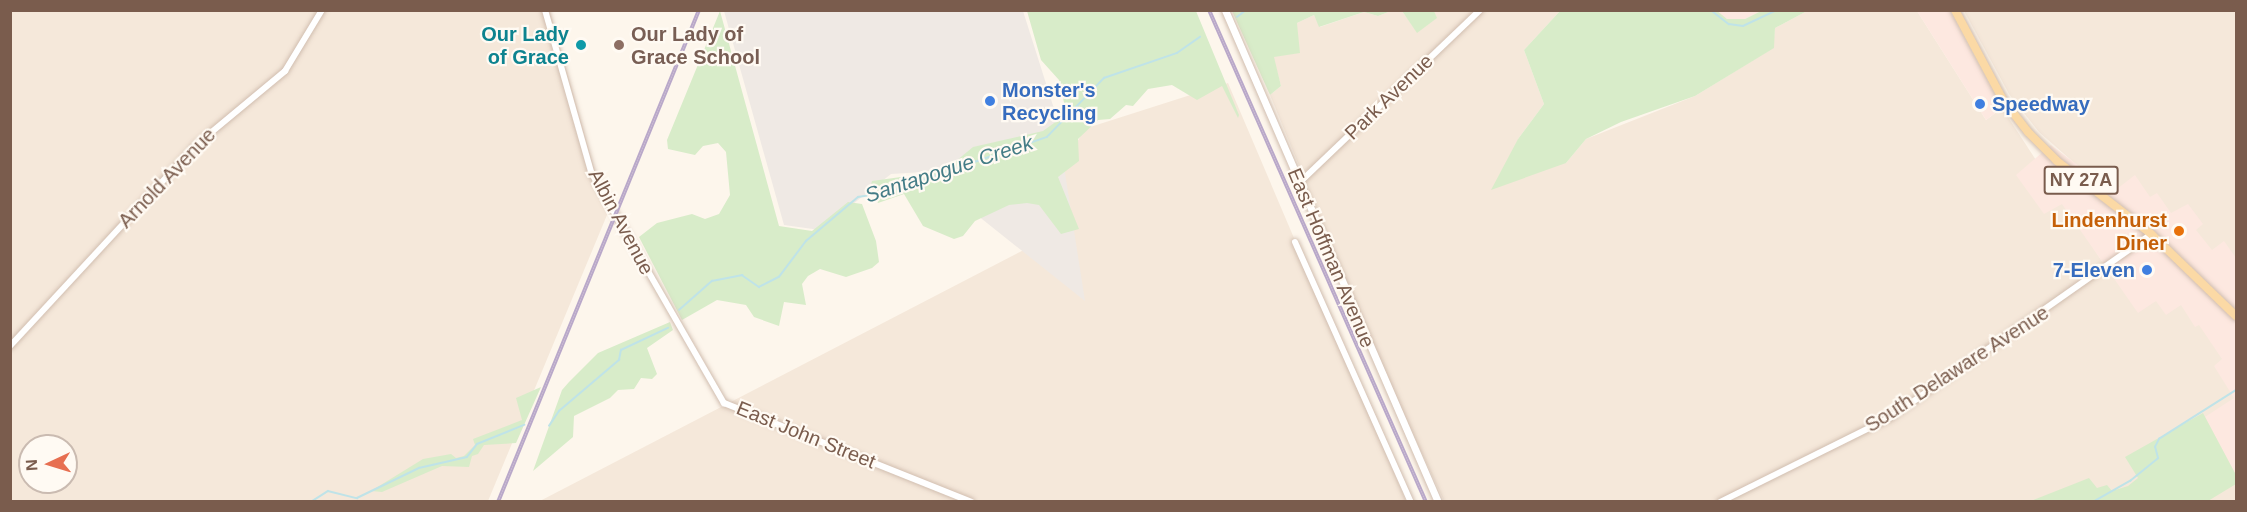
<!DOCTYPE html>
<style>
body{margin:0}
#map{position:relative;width:2247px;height:512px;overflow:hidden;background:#fdf6ec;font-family:Helvetica,sans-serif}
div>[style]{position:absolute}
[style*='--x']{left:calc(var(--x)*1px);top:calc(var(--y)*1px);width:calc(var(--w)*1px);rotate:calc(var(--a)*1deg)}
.residential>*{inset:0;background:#f5e8da}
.commercial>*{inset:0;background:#fde8e0}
.industrial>*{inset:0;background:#efe9e4}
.green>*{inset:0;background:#d8ecc9}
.stream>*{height:1.5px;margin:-0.75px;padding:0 0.75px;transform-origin:0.75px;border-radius:0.75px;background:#bfe3e8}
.roads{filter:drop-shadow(0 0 2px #d1beb0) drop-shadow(0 0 2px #d1beb0)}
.tertiary>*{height:6px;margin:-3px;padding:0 3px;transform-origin:3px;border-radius:3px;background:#fff}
.secondary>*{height:7px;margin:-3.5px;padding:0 3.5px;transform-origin:3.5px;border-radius:3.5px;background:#fff}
.primary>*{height:8px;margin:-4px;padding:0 4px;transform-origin:4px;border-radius:4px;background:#fbd9a5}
.rail>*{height:4px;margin-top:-2px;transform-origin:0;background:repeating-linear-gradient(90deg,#fffaf3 0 4.5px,#b9a8c9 0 9px);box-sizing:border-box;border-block:2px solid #b9a8c9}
.dots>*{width:16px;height:16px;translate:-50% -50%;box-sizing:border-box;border:3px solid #fffaf3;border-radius:50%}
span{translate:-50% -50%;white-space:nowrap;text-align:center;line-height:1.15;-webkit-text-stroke:4.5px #fffaf3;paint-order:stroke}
.shield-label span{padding:2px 4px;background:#fffaf3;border:2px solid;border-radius:4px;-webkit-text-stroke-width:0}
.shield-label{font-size:18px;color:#7a5c4d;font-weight:700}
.culture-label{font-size:20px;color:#0d838f;font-weight:700}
.right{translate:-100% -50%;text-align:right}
.education-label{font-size:20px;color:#785e54;font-weight:700}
.left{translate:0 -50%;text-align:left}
.shop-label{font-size:20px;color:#366cbe;font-weight:700}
.street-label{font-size:20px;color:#7a5c4d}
.food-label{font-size:20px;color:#c56008;font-weight:700}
.water-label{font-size:21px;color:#437c86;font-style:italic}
.frame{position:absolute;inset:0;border:12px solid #7a5c4d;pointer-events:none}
.north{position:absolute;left:18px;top:434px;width:60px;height:60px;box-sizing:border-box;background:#fffaf3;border:2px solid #cabbb1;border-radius:50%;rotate:266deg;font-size:16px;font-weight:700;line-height:24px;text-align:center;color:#7a5c4d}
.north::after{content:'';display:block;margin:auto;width:21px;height:27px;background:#e76f51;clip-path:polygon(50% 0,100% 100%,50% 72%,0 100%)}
</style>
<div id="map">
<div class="residential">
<i style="clip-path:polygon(evenodd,10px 11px,550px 11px,595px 171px,612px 203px,488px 501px,11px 501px,10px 11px,30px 446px,66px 446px,66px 482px,30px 482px,30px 446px)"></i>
<i style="clip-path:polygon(1391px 11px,1402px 11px,1417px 32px,1436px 18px,1434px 11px,1560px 11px,1524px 50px,1544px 104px,1518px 139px,1566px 163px,1586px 139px,1695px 96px,1773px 48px,1775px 28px,1807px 11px,1917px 11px,1986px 120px,2002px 108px,2109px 272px,2236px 328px,2236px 501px,1444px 501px,1381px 365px,1270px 95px,1281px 86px,1273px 57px,1297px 23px,1314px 15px,1320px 27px,1364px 12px,1378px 16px)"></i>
<i style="clip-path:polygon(1964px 11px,2236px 11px,2236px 305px,2039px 132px,2009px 94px)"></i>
<i style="clip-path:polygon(1228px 83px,1406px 501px,538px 502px,1041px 241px,1056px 183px,1084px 129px)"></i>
</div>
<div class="commercial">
<i style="clip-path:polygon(1716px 11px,1761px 11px,1745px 19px,1727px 19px)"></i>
<i style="clip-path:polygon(1917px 11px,1950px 11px,2002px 108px,1986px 120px)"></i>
<i style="clip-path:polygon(2051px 145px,2113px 192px,2135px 175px,2150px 197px,2157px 193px,2171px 213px,2188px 204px,2203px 224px,2196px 230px,2212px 250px,2224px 241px,2236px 258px,2236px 475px,2205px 417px,2234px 398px,2214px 366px,2222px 359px,2199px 325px,2195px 327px,2181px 305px,2166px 315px,2156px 301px,2138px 313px,2062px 204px,2044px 214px,2016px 175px)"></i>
</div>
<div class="industrial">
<i style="clip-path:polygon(724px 11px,1023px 11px,1056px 115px,1085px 301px,923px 172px,891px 174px,820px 230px,784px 225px)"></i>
</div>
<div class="green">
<i style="clip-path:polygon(1716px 10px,1727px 19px,1745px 19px,1761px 11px,1807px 11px,1775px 28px,1774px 48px,1695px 96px,1621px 122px,1586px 139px,1566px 163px,1491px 190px,1518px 139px,1544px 104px,1524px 50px,1560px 11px)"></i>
<i style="clip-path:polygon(720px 11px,779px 226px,812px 231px,848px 202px,862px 204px,876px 241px,879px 262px,872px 268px,846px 277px,820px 269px,808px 276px,802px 284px,806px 305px,784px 302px,779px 326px,754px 317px,746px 305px,717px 300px,682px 320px,639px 237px,657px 223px,692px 214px,705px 219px,719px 214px,730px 195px,726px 152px,718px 143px,703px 146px,695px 155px,668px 149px,667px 140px)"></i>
<i style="clip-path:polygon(1027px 11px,1196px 11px,1239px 115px,1238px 118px,1222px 86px,1197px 100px,1172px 85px,1148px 89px,1133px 106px,1126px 105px,1110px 119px,1098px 120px,1078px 139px,1079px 161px,1058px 177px,1079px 229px,1061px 234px,1039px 205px,1027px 203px,1009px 205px,975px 221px,963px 236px,954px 239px,923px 226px,904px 194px,878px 203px,870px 188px,872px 181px,944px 171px,973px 147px,1043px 131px,1061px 118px,1065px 107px,1059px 80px,1041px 60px)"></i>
<i style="clip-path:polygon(1232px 11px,1391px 11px,1378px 16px,1364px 12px,1319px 27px,1314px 15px,1297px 23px,1300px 53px,1274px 57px,1281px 86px,1270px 95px)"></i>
<i style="clip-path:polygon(1402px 11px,1434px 11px,1437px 18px,1417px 33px)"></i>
<i style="clip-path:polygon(670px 322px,673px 330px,647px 348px,657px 374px,652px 379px,641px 378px,634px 389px,618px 390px,610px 398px,574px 416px,573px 437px,533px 471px,562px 390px,569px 382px,598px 353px)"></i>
<i style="clip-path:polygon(541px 387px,516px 443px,484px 445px,478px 454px,472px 456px,469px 467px,442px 466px,382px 492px,371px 491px,423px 459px,451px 454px,456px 458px,464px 456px,475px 445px,473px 439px,522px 420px,516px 398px)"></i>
<i style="clip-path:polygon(2203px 413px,2236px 475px,2236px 484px,2208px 501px,2031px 501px,2089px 478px,2097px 488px,2107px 485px,2112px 491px,2128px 486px,2138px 478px,2125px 457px)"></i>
</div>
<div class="stream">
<i style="--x:1711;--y:10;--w:23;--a:38"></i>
<i style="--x:1729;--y:24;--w:14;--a:8"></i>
<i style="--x:1743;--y:26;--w:38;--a:-25"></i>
<i style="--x:1237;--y:17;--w:11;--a:-38"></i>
<i style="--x:679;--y:310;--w:44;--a:-41.3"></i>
<i style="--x:712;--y:281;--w:31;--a:-11"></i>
<i style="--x:742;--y:275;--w:21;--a:35"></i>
<i style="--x:759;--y:287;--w:22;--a:-27"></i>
<i style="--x:779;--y:277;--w:45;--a:-53.1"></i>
<i style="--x:806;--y:241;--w:68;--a:-40.2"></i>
<i style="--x:858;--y:197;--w:30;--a:-9"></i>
<i style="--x:888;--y:192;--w:168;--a:-19.1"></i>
<i style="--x:1047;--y:137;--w:82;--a:-46"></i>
<i style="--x:1104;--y:78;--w:77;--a:-18.9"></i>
<i style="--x:1177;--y:53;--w:28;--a:-35"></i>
<i style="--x:549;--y:426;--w:18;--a:-56"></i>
<i style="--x:559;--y:411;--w:79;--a:-40.4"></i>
<i style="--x:619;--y:360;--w:10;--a:-79"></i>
<i style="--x:621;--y:350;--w:52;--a:-25.1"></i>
<i style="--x:311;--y:502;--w:20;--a:-33"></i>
<i style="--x:328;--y:491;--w:30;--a:14"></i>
<i style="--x:357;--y:498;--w:69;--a:-25.8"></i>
<i style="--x:419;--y:468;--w:49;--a:-12.9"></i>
<i style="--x:467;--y:457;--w:16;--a:-52"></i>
<i style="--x:477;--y:444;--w:51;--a:-22"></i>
<i style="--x:2093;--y:502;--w:43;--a:-29.6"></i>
<i style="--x:2130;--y:481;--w:36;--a:-39"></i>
<i style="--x:2158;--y:458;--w:11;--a:-105"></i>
<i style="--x:2155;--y:447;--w:9;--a:-63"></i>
<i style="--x:2159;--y:439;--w:91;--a:-32.5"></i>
</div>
<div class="roads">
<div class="tertiary">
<i style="--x:545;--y:10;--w:168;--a:74.1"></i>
<i style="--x:591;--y:172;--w:267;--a:60.1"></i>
<i style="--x:724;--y:403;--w:266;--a:21.8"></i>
<i style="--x:1299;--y:183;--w:250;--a:-43.7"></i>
<i style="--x:1295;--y:242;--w:285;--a:66"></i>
<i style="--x:10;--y:346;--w:274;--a:-47.2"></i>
<i style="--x:196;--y:145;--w:116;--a:-39.7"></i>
<i style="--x:285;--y:71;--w:71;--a:-58.8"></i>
<i style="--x:1720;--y:502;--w:191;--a:-26.4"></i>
<i style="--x:1891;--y:417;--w:318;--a:-35.1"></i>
</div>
<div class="secondary">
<i style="--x:1225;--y:10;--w:536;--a:66.59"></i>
</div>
<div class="primary">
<i style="--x:1955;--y:10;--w:102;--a:61.9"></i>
<i style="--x:2003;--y:100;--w:41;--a:52"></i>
<i style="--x:2028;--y:132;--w:41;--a:45"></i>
<i style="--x:2057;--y:161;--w:119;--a:37.8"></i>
<i style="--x:2151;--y:234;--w:118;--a:44"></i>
</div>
</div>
<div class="rail">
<i style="--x:1209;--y:10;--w:538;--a:66.2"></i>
<i style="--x:498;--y:502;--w:531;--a:-67.78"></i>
</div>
<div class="dots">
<i style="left:581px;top:45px;background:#0f9aa8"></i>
<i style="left:619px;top:45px;background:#8d6e63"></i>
<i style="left:990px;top:101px;background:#3f7fe0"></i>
<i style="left:1980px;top:104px;background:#3f7fe0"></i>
<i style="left:2179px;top:231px;background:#e8710a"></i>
<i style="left:2147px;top:270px;background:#3f7fe0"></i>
</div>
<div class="shield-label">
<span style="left:2081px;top:180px">NY 27A</span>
</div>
<div class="culture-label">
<span class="right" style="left:569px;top:46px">Our Lady<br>of Grace</span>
</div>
<div class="education-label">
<span class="left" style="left:631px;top:46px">Our Lady of<br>Grace School</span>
</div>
<div class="shop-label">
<span class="left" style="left:1002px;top:102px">Monster's<br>Recycling</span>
<span class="left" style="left:1992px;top:104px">Speedway</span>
<span class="right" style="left:2135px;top:270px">7-Eleven</span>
</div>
<div class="street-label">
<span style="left:1389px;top:97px;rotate:-44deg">Park Avenue</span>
<span style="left:167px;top:178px;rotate:-46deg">Arnold Avenue</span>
<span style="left:621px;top:222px;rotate:62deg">Albin Avenue</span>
<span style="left:1331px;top:258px;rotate:67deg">East Hoffman Avenue</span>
<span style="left:1957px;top:369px;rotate:-33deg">South Delaware Avenue</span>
<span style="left:806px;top:435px;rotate:22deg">East John Street</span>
</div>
<div class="food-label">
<span class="right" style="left:2167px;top:232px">Lindenhurst<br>Diner</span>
</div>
<div class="water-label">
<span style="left:949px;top:169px;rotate:-18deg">Santapogue Creek</span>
</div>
<div class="frame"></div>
<div class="north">N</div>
</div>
